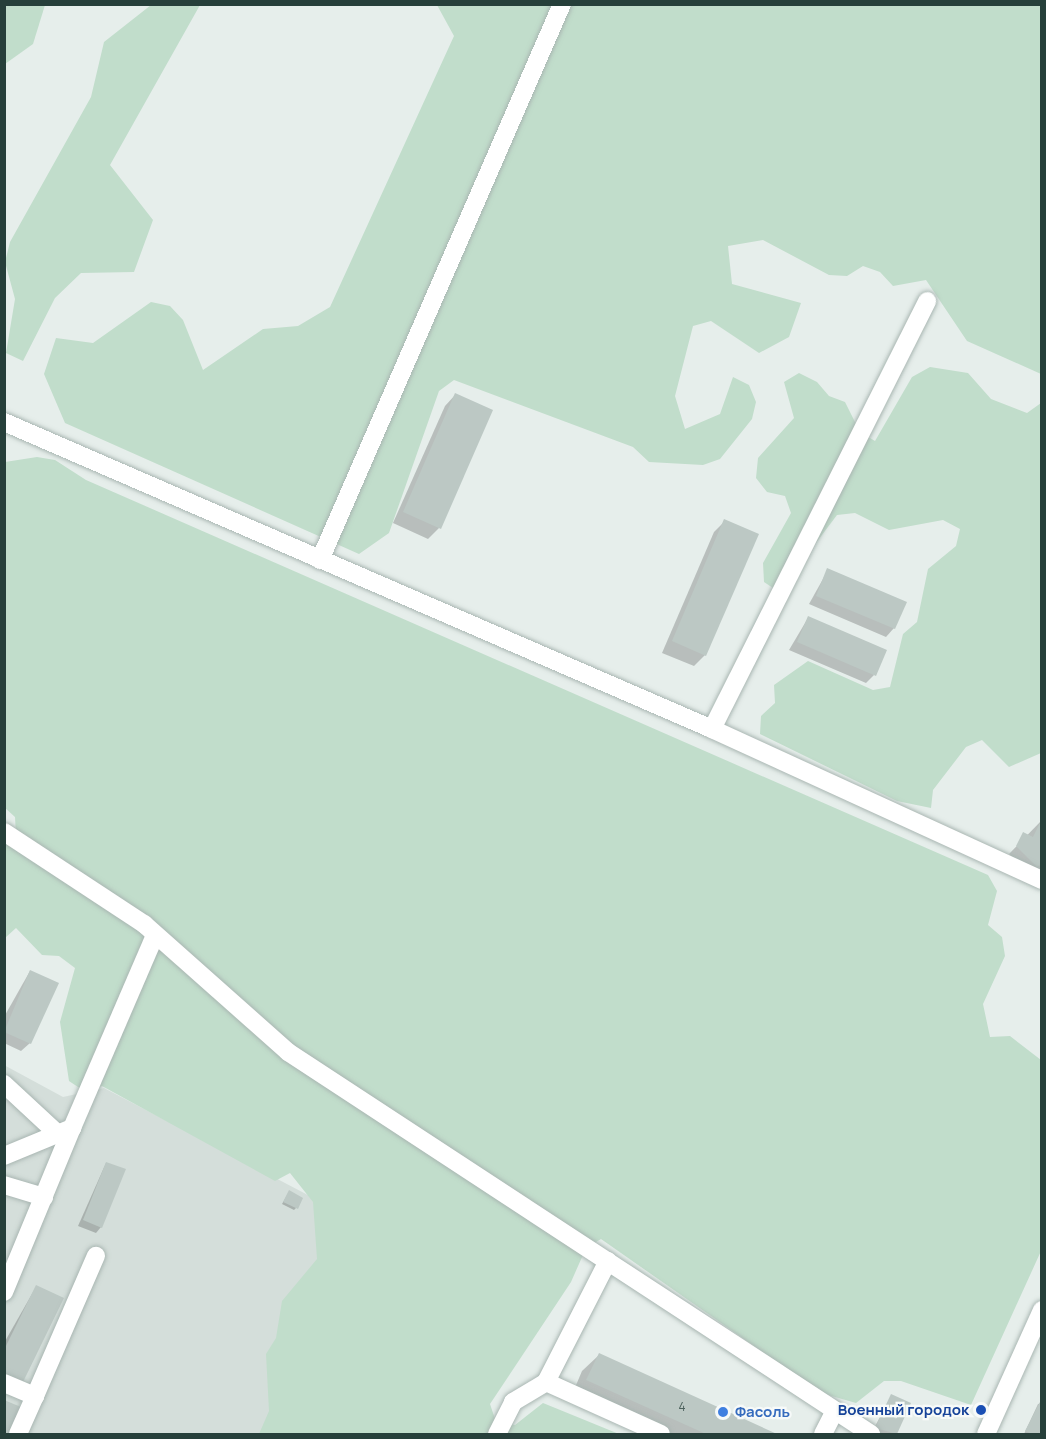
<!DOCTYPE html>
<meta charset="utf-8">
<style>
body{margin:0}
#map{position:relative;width:1046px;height:1439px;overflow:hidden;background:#e6eeeb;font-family:Manrope,sans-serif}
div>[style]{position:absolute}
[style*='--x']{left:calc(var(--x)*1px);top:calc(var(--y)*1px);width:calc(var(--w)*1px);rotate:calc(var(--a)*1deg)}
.built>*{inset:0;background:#d4deda}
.green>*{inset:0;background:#c1ddcb}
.shadow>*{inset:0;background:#0003}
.building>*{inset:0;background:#bcc8c4}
.roads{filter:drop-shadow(0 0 2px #a9b6b2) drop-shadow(0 0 2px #a9b6b2)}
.minor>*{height:18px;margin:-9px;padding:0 9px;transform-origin:9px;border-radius:9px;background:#fff}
.dots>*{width:16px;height:16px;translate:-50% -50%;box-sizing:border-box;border:3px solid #f7faf9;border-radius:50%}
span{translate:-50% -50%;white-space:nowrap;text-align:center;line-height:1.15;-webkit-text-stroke:4.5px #f7faf9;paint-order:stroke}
.number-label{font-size:12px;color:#4c615c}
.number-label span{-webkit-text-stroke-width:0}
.transit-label{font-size:15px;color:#164399;font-weight:700}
.right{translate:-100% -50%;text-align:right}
.shop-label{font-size:15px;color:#366cbe;font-weight:700}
.left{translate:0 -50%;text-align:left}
.frame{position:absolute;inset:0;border:6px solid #263f3a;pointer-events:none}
</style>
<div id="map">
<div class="built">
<i style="clip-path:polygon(4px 1065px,63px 1097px,104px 1088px,365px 1225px,262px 1434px,5px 1434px)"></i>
</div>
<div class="green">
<i style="clip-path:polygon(5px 4px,45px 5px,33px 44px,5px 64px)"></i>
<i style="clip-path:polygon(151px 5px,200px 5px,110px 165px,153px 220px,134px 272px,81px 273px,55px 298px,23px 361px,6px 353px,15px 299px,5px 262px,10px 242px,91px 97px,104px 42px)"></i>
<i style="clip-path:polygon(437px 5px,1041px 5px,1041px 374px,967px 341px,926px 280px,893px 286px,880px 272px,863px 266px,847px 276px,829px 275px,763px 240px,728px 246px,732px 284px,801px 303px,789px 337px,759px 353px,711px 321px,693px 326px,675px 396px,685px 429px,720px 414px,733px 377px,749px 385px,756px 402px,752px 419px,720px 459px,703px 465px,649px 462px,633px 447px,454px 380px,439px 391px,389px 533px,359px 554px,65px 423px,44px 374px,56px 338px,93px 343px,151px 302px,170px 306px,183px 320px,203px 370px,263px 329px,298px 326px,330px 307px,454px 36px)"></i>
<i style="clip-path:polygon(930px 367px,968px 373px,991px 399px,1027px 413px,1041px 403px,1041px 753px,1009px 767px,982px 740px,966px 747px,933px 790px,931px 808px,897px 801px,760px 734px,761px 716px,775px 703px,774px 685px,808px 661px,873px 690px,890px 687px,903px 634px,917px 622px,928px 569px,956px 546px,960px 529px,943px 520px,889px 530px,855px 513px,837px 515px,779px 592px,764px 582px,763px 563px,791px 513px,785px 496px,767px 492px,756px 478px,758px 458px,794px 418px,784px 382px,799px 373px,817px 382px,829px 396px,845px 402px,860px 432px,875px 441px,912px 377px)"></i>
<i style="clip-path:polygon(37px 457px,55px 460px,86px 480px,988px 875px,997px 891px,988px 925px,1002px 937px,1005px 956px,983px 1004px,990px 1037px,1010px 1036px,1041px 1060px,1041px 1251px,971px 1405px,901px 1381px,884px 1381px,856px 1403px,821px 1393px,601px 1239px,586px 1248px,571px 1282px,490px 1404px,496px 1422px,515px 1425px,543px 1403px,619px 1434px,259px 1434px,269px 1411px,266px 1354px,276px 1338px,282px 1301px,317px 1259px,313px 1202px,290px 1173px,275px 1181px,102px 1086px,84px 1091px,69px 1081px,60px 1022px,75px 968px,59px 956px,42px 955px,16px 928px,5px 938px,5px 844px,16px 835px,15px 817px,4px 807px,5px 462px)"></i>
</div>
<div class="shadow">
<i style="clip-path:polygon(456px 394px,439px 528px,428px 539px,393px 523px,445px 406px)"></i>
<i style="clip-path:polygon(725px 521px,705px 655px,694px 666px,662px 653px,714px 532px)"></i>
<i style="clip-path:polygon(828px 570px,894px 628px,886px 637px,809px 604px)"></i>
<i style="clip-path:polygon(808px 618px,874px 675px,866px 683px,789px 650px)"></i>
<i style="clip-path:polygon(1042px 820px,1042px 869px,1028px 875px,1009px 854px)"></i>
<i style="clip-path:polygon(30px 971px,30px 1043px,21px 1051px,4px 1043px,4px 1017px)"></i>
<i style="clip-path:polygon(106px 1163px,101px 1227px,96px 1233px,78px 1226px)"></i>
<i style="clip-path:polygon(289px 1192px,296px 1208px,294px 1210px,282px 1204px)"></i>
<i style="clip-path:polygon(36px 1287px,22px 1381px,4px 1385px,4px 1343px)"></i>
<i style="clip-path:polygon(599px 1355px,774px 1434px,653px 1434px,571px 1397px,582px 1371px)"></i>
<i style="clip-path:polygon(891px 1396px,909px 1404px,896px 1434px,871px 1434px)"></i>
<i style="clip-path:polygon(1042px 1403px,1042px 1434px,1024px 1434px,1038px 1404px)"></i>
</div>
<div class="building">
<i style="clip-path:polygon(455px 393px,493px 410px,441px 529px,403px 512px)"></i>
<i style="clip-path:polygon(724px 519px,759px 534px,706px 656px,672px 641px)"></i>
<i style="clip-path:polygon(827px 568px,907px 602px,895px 629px,816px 596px)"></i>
<i style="clip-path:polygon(808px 616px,887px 650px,876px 676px,797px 642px)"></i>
<i style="clip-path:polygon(1042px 819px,1042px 864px,1037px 867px,1016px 846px,1023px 832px,1033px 837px)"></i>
<i style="clip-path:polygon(30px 970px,59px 983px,31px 1044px,4px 1032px)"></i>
<i style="clip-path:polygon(106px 1162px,126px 1169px,102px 1228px,83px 1220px)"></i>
<i style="clip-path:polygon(289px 1190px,303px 1198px,298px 1209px,283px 1202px)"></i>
<i style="clip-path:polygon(36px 1285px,64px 1298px,23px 1382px,4px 1373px,4px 1350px)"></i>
<i style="clip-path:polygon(599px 1353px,777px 1434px,706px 1434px,586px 1380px)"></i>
<i style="clip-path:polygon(891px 1394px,911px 1403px,897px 1434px,875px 1428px)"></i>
<i style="clip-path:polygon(1042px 1398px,1042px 1434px,1032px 1434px,1025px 1431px)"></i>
<i style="clip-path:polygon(4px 1400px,21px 1407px,10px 1434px,4px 1434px)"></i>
</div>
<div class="roads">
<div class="minor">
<i style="--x:4;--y:422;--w:772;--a:23.44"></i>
<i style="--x:712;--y:729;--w:363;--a:24.6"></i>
<i style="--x:320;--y:560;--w:606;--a:-66.48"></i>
<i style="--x:712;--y:729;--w:479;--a:-63.3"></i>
<i style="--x:4;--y:832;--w:168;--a:33.3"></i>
<i style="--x:144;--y:924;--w:193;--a:41.6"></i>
<i style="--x:288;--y:1052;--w:697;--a:33.23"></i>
<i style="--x:4;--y:1084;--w:74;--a:42.8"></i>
<i style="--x:4;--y:1156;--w:74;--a:-22.4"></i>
<i style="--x:72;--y:1128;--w:210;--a:-66.7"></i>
<i style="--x:4;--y:1185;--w:42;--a:16.7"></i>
<i style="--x:4;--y:1292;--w:178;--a:-67.5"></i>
<i style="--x:546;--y:1382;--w:126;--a:24.3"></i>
<i style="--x:4;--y:1383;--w:34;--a:23"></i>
<i style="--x:35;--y:1396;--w:153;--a:-66.5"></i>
<i style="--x:18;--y:1434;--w:42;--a:-65.9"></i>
<i style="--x:497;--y:1434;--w:36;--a:-63"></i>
<i style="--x:513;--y:1402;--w:39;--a:-31"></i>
<i style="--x:546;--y:1382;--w:136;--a:-62.9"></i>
<i style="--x:823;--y:1434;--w:25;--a:-63"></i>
<i style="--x:986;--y:1434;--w:136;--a:-65.7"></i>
</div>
</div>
<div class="dots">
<i style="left:981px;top:1410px;background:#1a4fb4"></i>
<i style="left:723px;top:1412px;background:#3f7fe0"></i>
</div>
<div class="number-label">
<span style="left:682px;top:1407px">4</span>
</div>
<div class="transit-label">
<span class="right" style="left:969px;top:1410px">Военный городок</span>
</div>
<div class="shop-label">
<span class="left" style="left:735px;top:1412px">Фасоль</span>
</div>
<div class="frame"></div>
</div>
